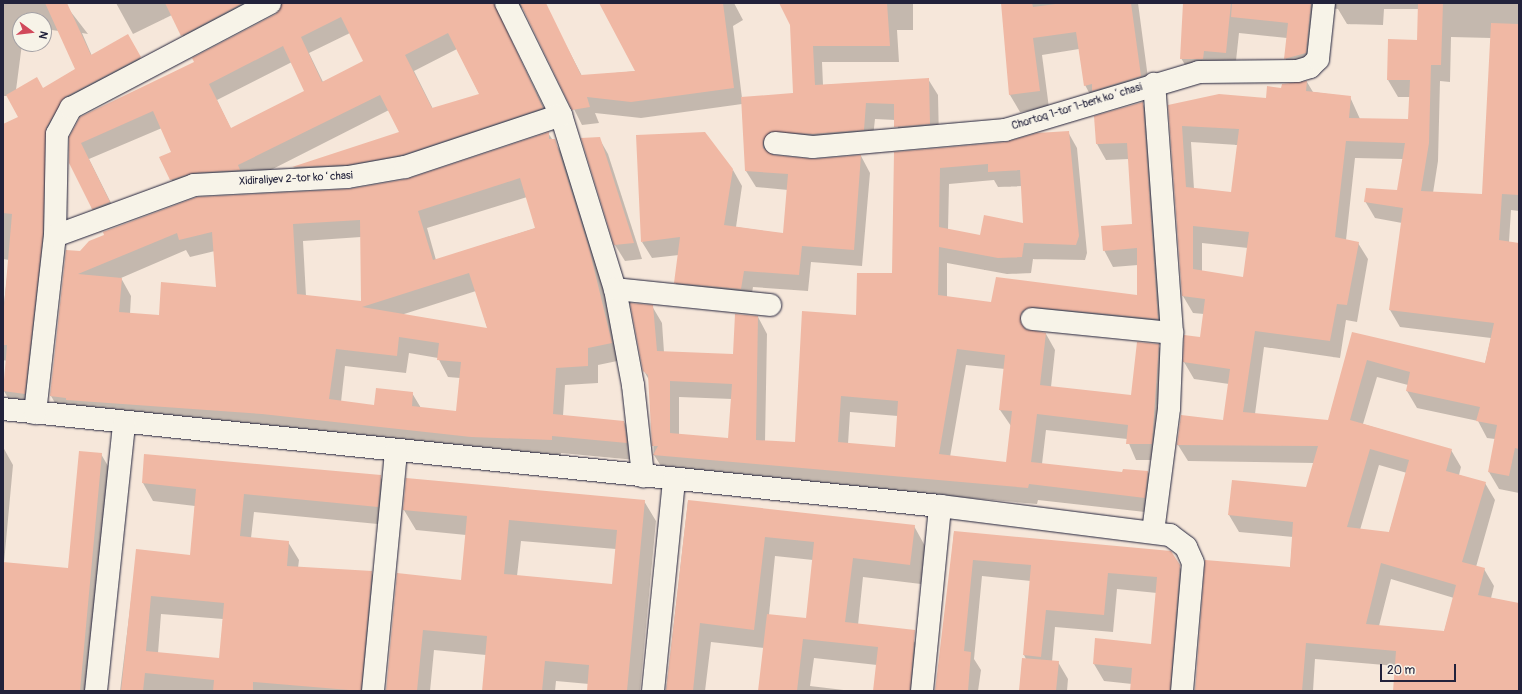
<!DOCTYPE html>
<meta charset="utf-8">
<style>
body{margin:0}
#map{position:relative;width:1522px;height:694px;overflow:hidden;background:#f6e7da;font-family:Pangolin,sans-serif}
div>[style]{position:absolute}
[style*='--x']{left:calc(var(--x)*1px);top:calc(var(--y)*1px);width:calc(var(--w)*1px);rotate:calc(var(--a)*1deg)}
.shadow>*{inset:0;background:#0003}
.building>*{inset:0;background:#f0b8a4}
.roads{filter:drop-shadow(0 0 1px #22223b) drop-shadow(0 0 1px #22223b)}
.minor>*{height:22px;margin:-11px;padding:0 11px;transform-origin:11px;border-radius:11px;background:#f7f3e8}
span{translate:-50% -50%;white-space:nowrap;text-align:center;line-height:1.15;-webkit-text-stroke:3.5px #f7f3e8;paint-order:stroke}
.street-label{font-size:11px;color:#22223b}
.frame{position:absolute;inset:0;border:4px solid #22223b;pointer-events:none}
.north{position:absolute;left:12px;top:12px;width:40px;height:40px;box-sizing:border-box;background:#f7f3e8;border:1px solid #a29fa3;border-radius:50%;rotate:105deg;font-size:11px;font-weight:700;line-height:16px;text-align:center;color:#22223b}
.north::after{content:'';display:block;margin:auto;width:14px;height:18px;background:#d1495b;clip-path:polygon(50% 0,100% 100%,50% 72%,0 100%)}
.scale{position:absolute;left:1380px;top:664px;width:76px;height:18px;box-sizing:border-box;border:2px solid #22223b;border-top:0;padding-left:5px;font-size:12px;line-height:14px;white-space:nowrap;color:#22223b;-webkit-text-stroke:3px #f7f3e8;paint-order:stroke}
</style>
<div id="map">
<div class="shadow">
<i style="clip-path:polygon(evenodd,3px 3px,64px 3px,88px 34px,82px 33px,92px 56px,137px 52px,149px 74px,74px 114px,55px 145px,34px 410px,14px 408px,4px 391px,7px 361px,3px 360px,3px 312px,9px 260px,3px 259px,3px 125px,20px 117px,8px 96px,3px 96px,3px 3px,20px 20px,44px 20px,44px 29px,59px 31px,76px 69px,43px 89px,16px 90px,22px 44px,20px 20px)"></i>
<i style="clip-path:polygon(evenodd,116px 3px,544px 3px,582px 76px,637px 71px,600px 3px,734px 3px,743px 20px,733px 26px,742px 98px,794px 94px,791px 24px,780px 3px,913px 3px,913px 30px,897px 30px,899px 62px,822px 62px,823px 85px,928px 79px,938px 95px,939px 140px,904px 143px,895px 120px,875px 119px,872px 146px,774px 152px,773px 156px,814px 160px,861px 156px,870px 173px,862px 266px,811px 262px,808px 291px,753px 287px,750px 305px,685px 299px,675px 282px,679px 255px,652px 258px,642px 242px,733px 170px,742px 186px,736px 227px,784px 234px,788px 190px,756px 187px,746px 171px,742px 104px,641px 118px,595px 113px,599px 123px,582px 125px,523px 8px,510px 7px,504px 13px,503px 25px,552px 124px,302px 183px,293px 168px,400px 133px,389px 110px,247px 182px,180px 196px,160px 158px,173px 152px,162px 128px,89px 159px,119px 219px,102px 225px,92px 209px,70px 138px,277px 15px,281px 8px,191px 51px,172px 15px,133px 34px,116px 3px,350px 33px,365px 62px,323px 82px,309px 53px,350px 33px,116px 3px,457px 49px,480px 95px,433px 109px,414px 71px,457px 49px,116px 3px,292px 62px,306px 91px,231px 129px,217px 100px,292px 62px)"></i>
<i style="clip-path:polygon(1002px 3px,1138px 3px,1150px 93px,1094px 102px,1085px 85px,1079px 49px,1042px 55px,1049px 108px,1020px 112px,1010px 95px)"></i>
<i style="clip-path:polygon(evenodd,1184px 3px,1519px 3px,1519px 211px,1511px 210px,1509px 242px,1519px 244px,1519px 493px,1499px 489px,1489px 472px,1495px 439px,1487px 438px,1478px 421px,1417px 408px,1407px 391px,1408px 385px,1377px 377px,1363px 424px,1451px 450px,1461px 467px,1459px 475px,1485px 483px,1495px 500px,1476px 567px,1484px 569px,1494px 586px,1491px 598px,1519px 604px,1519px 691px,1394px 691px,1396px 666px,1315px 659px,1313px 691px,1196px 691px,1290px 568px,1293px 537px,1239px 532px,1229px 515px,1307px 488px,1314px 463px,1188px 461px,1178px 445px,1224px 422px,1229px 384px,1194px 379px,1184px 362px,1201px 338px,1204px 314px,1193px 313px,1183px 296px,1169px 106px,1267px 99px,1282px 89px,1307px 82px,1313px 92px,1350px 97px,1360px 119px,1409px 120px,1410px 97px,1398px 97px,1388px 80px,1418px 41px,1419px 9px,1384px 9px,1383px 25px,1347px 24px,1338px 9px,1328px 8px,1315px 70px,1295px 75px,1285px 58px,1287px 38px,1239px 33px,1235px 70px,1191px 75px,1181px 58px,1184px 3px,1451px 37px,1491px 38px,1483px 195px,1433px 193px,1438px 161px,1440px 81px,1450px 82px,1451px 37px,1184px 3px,1191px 142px,1238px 145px,1232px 193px,1194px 189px,1191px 142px,1184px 3px,1355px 158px,1403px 159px,1398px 191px,1365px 201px,1375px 218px,1402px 223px,1390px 310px,1400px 327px,1491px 338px,1485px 364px,1353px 333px,1328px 422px,1255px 414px,1264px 347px,1340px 358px,1346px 320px,1357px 322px,1368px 259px,1358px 243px,1346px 240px,1355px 158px,1184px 3px,1202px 243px,1248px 248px,1244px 278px,1202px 272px,1202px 243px,1184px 3px,1379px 465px,1407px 473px,1389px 533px,1360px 530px,1379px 465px,1184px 3px,1391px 579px,1454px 598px,1444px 632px,1379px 626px,1391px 579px)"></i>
<i style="clip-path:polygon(evenodd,1142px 103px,1152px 119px,1167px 335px,1031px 328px,1030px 331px,1046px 334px,1055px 350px,1051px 387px,1132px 396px,1158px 345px,1168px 361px,1160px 460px,1136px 460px,1127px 439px,1046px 430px,1042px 464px,1123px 474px,1148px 472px,1157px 488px,1154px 513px,1038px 500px,1037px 504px,664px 471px,654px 455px,649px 380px,644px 371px,652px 306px,662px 323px,664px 352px,734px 355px,758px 317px,767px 334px,765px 442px,796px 443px,857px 316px,893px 274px,895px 153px,1006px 143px,1068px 132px,1077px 148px,1087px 253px,1085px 260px,1033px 259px,1031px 273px,1007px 274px,947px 263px,947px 297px,992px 303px,1138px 296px,1138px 265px,1113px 267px,1104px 250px,1133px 225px,1129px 159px,1106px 160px,1097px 144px,1095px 117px,1142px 103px,994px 180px,998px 187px,1022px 186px,1024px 224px,981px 236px,948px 230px,949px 184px,994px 180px,1142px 103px,966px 365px,1005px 369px,1000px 410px,1011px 426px,1007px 463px,950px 457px,966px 365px,1142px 103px,679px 397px,732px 399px,729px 439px,679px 435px,679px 397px,1142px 103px,850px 412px,898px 416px,896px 448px,848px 444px,850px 412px)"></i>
<i style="clip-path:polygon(evenodd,548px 133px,565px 158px,599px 266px,622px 360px,598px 365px,598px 383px,565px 385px,563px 416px,624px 422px,634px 440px,636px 460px,561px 453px,561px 457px,61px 413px,51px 396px,81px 252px,408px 180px,548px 133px,527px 197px,536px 228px,436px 260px,427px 228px,527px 197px,548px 133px,361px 237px,362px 302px,306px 296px,303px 241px,361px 237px,548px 133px,186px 250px,190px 257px,215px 251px,218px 288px,159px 316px,130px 314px,131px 296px,121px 278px,186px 250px,548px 133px,476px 291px,488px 330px,401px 315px,476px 291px,548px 133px,409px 353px,438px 358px,448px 377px,460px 378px,457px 412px,421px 408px,412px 393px,375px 406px,341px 402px,345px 366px,406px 373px,409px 353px)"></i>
<i style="clip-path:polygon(599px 138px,608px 154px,642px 259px,625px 261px,615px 245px)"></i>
<i style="clip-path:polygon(3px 447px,13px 465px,4px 563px,69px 569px,101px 454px,112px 473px,92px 691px,3px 691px)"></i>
<i style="clip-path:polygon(evenodd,145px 455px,380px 476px,391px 494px,388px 525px,254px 512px,251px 538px,288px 542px,299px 560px,298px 568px,371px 572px,382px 590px,375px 663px,365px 662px,362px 691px,120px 691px,137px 551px,191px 556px,195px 506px,153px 501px,143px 483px,145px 455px,161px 614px,223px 619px,220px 659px,158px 653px,161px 614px)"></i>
<i style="clip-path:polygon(evenodd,644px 501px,656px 521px,640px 691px,588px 691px,589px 684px,556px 681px,555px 691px,483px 691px,486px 655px,434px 650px,430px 691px,388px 691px,398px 574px,462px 581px,466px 535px,416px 530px,404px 510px,644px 501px,521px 541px,616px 549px,613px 585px,517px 576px,521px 541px)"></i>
<i style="clip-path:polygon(evenodd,688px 501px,914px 526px,925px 546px,921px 584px,863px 577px,858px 625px,907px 630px,919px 649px,914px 691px,874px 691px,877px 665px,814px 658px,810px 686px,852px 691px,759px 691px,764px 648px,711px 642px,705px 691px,666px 691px,688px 501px,775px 556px,813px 560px,807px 619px,769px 615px,775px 556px)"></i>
<i style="clip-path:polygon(954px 532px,1179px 566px,1189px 583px,1180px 691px,1131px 691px,1132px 684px,1104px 681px,1094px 664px,1152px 645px,1157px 593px,1117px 589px,1113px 632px,1055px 627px,1052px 662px,1058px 662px,1068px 679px,1067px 691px,1020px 691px,1026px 659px,1024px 655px,1031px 581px,982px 576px,974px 659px,981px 670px,978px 691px,939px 691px)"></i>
</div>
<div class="building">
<i style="clip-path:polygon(45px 3px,67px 3px,91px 55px,128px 34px,141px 57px,65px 97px,46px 128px,43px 235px,25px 394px,3px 391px,7px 345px,3px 345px,3px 318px,12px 214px,3px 213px,3px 124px,18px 117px,6px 95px,37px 77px,43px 88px,75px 69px)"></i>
<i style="clip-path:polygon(165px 3px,243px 3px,181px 36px)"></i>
<i style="clip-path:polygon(evenodd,282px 3px,494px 3px,543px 108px,402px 155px,347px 165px,292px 167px,399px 132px,380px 95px,238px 165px,240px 170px,193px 173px,170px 180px,159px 157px,171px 152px,153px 111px,81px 143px,110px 202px,92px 209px,69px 163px,69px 137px,80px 117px,194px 62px,192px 58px,276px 14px,282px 3px,341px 17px,363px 61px,322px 82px,301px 37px,341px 17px,282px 3px,448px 33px,479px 94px,432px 108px,405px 55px,448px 33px,282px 3px,283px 46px,304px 91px,231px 128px,209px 84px,283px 46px)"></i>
<i style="clip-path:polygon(520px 3px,546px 3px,581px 75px,635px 71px,599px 3px,723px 3px,734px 88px,631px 102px,587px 97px,590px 107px,572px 110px)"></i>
<i style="clip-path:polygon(779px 3px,887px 3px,890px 46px,813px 46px,815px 85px,929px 78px,930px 124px,894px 127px,894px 104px,866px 103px,864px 130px,813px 134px,770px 132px,763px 141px,763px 148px,773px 155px,814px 159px,861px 155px,854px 250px,802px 246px,799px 275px,744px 271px,741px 289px,674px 283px,680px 237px,641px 242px,636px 135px,705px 132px,733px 169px,724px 225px,783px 233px,788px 174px,745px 171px,741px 97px,793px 93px,790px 25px)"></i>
<i style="clip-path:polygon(1001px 3px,1032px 3px,1033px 7px,1063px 3px,1131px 3px,1141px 76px,1092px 91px,1092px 84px,1084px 86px,1076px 32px,1033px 38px,1040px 91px,1009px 95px)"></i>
<i style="clip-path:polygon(1183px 3px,1231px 3px,1226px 53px,1204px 51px,1203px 59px,1180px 59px)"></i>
<i style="clip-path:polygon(1232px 3px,1311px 3px,1306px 53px,1284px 59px,1288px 23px,1231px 17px)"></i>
<i style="clip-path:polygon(evenodd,1418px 3px,1443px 3px,1441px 65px,1431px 65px,1429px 143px,1421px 191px,1482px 194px,1491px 23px,1519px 24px,1519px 195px,1502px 194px,1499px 240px,1519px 243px,1519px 449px,1515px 448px,1509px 476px,1488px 472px,1497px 425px,1476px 421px,1480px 407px,1406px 391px,1410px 372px,1367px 360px,1350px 420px,1452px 449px,1446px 471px,1486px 482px,1462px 562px,1485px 568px,1478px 595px,1519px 603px,1519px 691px,1393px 691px,1396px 651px,1306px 643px,1302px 691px,1195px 691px,1205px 560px,1290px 567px,1293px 522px,1228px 515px,1232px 480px,1306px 487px,1318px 446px,1177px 445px,1181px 415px,1223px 420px,1230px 369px,1183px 362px,1184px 335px,1200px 337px,1205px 299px,1182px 296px,1168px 105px,1219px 94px,1266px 98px,1267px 86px,1281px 88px,1282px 84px,1307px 81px,1306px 91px,1351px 96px,1349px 118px,1408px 119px,1410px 80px,1387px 80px,1388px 39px,1417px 40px,1418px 3px,1182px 126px,1239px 129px,1231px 192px,1186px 187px,1182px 126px,1418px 3px,1346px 141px,1405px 143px,1397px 190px,1366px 188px,1364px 202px,1403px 208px,1389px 310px,1494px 323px,1485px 363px,1352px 332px,1328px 420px,1243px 412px,1255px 331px,1330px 341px,1337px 304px,1347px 305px,1359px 242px,1335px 237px,1346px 141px,1418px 3px,1193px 226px,1249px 232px,1243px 277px,1193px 269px,1193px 226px,1418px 3px,1370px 449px,1409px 460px,1389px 532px,1347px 527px,1370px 449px,1418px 3px,1381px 563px,1456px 585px,1444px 631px,1366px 624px,1381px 563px)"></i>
<i style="clip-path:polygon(evenodd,1143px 102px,1158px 319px,1033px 307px,1022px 311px,1020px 318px,1025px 329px,1046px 333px,1040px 385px,1131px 395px,1137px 342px,1159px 344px,1152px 444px,1126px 444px,1128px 425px,1037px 414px,1031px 462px,1122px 472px,1123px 469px,1148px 471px,1145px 498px,1029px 484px,1028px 488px,653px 455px,658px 446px,652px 446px,648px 375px,643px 371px,630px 303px,653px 305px,657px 351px,733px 354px,735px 314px,758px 316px,756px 440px,795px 442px,802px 311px,856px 315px,857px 273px,892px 273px,894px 152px,1006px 142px,1037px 133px,1069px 131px,1079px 236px,1076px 245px,1024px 243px,1022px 257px,998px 258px,939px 247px,938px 295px,991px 302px,996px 277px,1137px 295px,1137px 248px,1103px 251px,1101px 226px,1132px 224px,1127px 143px,1096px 144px,1094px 116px,1143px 102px,988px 164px,988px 172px,1020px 170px,1023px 223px,984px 215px,980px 235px,939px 227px,940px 168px,988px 164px,1143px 102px,957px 349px,1005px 355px,999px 410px,1012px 411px,1006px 462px,939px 454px,957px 349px,1143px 102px,670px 381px,732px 384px,728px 438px,670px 433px,670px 381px,1143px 102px,841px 396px,898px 401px,895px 447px,838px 442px,841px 396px)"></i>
<i style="clip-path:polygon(evenodd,549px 132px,549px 139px,555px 139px,589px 248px,612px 343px,588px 348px,588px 366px,556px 368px,553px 414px,624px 421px,627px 443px,552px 436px,552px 440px,471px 437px,262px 414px,66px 400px,66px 398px,50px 396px,66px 250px,80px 251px,89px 241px,104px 235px,103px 232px,197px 197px,349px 189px,407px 179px,549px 132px,520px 178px,535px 228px,433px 260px,418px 211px,520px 178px,549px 132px,360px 220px,361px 301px,297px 294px,293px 224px,360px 220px,549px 132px,212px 232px,216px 287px,161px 282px,159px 315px,119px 312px,122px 278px,78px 274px,177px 233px,179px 240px,212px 232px,549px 132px,469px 273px,487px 328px,362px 307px,469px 273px,549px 132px,399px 337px,439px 343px,437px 360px,461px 362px,456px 411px,412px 406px,413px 392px,376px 388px,374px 405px,329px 399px,336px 349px,397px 356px,399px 337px)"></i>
<i style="clip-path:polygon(600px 137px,634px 243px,614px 245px,581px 138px)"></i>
<i style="clip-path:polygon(79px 451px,102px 453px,80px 691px,3px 691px,3px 562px,68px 568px)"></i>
<i style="clip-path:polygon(evenodd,144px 454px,381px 475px,378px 507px,244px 494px,240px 536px,289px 541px,287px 566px,372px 571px,361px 691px,253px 682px,253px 691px,213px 691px,214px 680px,145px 673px,143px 691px,121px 691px,136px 549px,190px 555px,196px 489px,142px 483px,144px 454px,151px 596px,224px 603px,219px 658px,146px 651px,151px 596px)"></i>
<i style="clip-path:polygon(evenodd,406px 478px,645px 500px,627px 691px,587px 691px,589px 665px,545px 661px,542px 691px,482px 691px,487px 636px,423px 630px,417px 691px,386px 691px,397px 573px,461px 580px,467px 516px,403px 510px,406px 478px,509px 520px,617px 530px,612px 584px,504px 574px,509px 520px)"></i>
<i style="clip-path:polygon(688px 500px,915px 525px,910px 565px,853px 558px,845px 622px,915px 630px,910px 691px,873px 691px,878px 647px,803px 639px,797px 691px,758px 691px,767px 614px,806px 618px,814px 542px,765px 537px,754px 630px,700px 623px,693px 691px,666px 691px)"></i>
<i style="clip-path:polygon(954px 531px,1171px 551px,1180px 565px,1170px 691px,1130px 691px,1132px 668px,1093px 664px,1095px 638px,1151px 644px,1157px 577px,1108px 573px,1104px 615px,1046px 610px,1041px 657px,1023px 655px,1031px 565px,973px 560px,964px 651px,971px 652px,968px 691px,935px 691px)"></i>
<i style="clip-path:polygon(1022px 658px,1059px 661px,1056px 691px,1019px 691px)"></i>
</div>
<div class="roads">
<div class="minor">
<i style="--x:506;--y:3;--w:125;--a:63.8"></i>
<i style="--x:561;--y:115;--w:182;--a:72.8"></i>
<i style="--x:615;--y:289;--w:98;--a:79.4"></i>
<i style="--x:633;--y:385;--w:92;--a:83.7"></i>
<i style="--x:775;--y:143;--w:38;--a:6"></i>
<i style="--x:813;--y:147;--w:193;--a:-5.1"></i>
<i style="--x:1005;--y:130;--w:202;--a:-16.6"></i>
<i style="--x:1199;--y:72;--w:98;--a:-0.6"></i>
<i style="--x:1297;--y:71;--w:14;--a:-17"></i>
<i style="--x:1310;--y:67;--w:11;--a:-45"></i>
<i style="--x:1318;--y:59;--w:56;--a:-83.9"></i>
<i style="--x:55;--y:236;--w:102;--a:-88.9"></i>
<i style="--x:57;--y:134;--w:30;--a:-62"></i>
<i style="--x:71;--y:108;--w:225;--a:-27.8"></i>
<i style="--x:615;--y:289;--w:156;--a:5.9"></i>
<i style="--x:1032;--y:319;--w:141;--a:5.7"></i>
<i style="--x:3;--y:409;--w:942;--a:5.91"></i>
<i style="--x:940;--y:506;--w:232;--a:7.2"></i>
<i style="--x:1170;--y:535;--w:20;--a:37"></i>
<i style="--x:1186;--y:547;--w:17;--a:66"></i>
<i style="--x:1193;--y:563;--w:128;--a:94.9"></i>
<i style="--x:35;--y:413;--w:178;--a:-83.6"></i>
<i style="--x:55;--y:236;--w:148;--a:-20.1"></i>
<i style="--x:194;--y:185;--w:154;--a:-3"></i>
<i style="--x:348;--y:177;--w:58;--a:-10"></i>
<i style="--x:405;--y:167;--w:164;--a:-18.4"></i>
<i style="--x:1153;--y:532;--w:125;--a:-82.6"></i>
<i style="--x:1169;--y:408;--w:75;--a:-87.7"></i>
<i style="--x:1172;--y:333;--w:250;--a:-94.1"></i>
<i style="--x:96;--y:691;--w:268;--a:-84"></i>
<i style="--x:373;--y:691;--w:241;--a:-84.5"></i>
<i style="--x:653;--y:691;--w:213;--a:-84.3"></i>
<i style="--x:922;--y:691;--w:186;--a:-84.4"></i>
</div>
</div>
<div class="street-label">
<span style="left:1077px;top:107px;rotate:-17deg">Chortoq 1-tor 1-berk koʻchasi</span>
<span style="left:296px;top:179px;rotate:-3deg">Xidiraliyev 2-tor koʻchasi</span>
</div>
<div class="frame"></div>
<div class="north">N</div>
<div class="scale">20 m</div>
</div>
